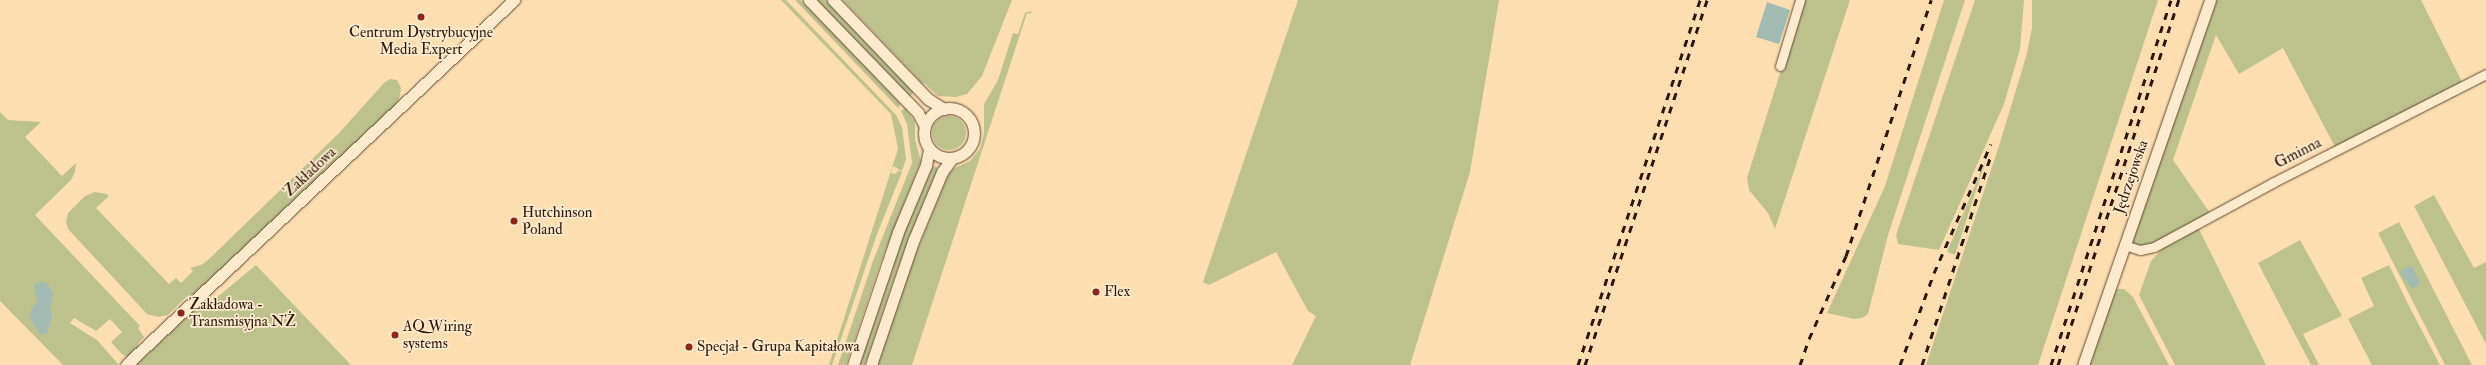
<!DOCTYPE html>
<meta charset="utf-8">
<style>
body{margin:0}
#map{position:relative;width:2486px;height:365px;overflow:hidden;background:#fddeb0;font-family:"IM FELL Double Pica",serif}
div>[style]{position:absolute}
[style*='--x']{left:calc(var(--x)*1px);top:calc(var(--y)*1px);width:calc(var(--w)*1px);rotate:calc(var(--a)*1deg)}
.green>*{inset:0;background:#bdc28d}
.round{border-radius:50%}
.water>*{inset:0;background:#a1bbb3}
.roads{filter:drop-shadow(0 0 1px #604734) drop-shadow(0 0 1px #604734)}
.minor>*{height:9px;margin:-4.5px;padding:0 4.5px;transform-origin:4.5px;border-radius:4.5px;background:#feeacc}
.tertiary>*{height:11px;margin:-5.5px;padding:0 5.5px;transform-origin:5.5px;border-radius:5.5px;background:#feeacc}
.tertiary>.ring{margin:-5.5px;padding:0;box-sizing:content-box;background:none;border:11px solid #feeacc;border-radius:50%}
.rail>*{height:3px;margin-top:-1.5px;transform-origin:0;background:repeating-linear-gradient(90deg,#2c150a 0 7px,transparent 0 14px)}
.dots>*{width:11px;height:11px;translate:-50% -50%;box-sizing:border-box;border:2px solid #feeacc;border-radius:50%}
span{translate:-50% -50%;white-space:nowrap;text-align:center;line-height:1.15;-webkit-text-stroke:3.5px #feeacc;paint-order:stroke}
.poi-label{font-size:15px;color:#2c150a}
.left{translate:0 -50%;text-align:left}
.street-label{font-size:15px;color:#2c150a}
</style>
<div id="map">
<div class="green">
<i style="clip-path:polygon(781px 0,786px 0,896px 115px,902px 127px,906px 159px,902px 171px,893px 166px,891px 173px,896px 174px,898px 170px,902px 172px,877px 234px,832px 365px,829px 365px,898px 149px,891px 114px)"></i>
<i style="clip-path:polygon(795px 0,801px 0,901px 104px,898px 108px)"></i>
<i style="clip-path:polygon(817px 0,826px 0,914px 92px,909px 97px)"></i>
<i style="clip-path:polygon(843px 0,1012px 0,982px 76px,967px 94px,956px 97px,938px 96px,924px 83px,923px 84px)"></i>
<i style="clip-path:polygon(1298px 0,1499px 0,1470px 172px,1410px 365px,1292px 365px,1316px 316px,1308px 311px,1276px 252px,1209px 285px,1203px 282px)"></i>
<i style="clip-path:polygon(1803px 0,1850px 0,1775px 229px,1768px 213px,1749px 190px,1747px 178px)"></i>
<i style="clip-path:polygon(1944px 0,1965px 0,1888px 235px,1868px 314px,1862px 318px,1854px 319px,1827px 313px,1885px 186px)"></i>
<i style="clip-path:polygon(1975px 0,2024px 0,2020px 49px,2004px 104px,1939px 250px,1898px 244px,1896px 235px)"></i>
<i style="clip-path:polygon(2032px 0,2158px 0,2038px 365px,1926px 365px,1998px 149px,2026px 57px,2032px 28px)"></i>
<i style="clip-path:polygon(2214px 0,2421px 0,2462px 82px,2335px 147px,2283px 48px,2239px 74px,2216px 35px,2173px 160px,2210px 213px,2162px 240px,2142px 247px,2131px 243px)"></i>
<i style="clip-path:polygon(1032px 11px,1030px 14px,1027px 13px,912px 365px,877px 365px,907px 275px,948px 175px,953px 169px,970px 161px,980px 149px,984px 134px,984px 104px,998px 80px,1013px 33px,1018px 34px,1025px 13px)"></i>
<i style="clip-path:polygon(390px 79px,397px 80px,401px 88px,399px 100px,394px 107px,190px 298px,187px 296px,168px 315px,158px 317px,147px 314px,68px 229px,66px 221px,68px 213px,85px 196px,95px 192px,107px 194px,109px 196px,96px 208px,169px 284px,176px 278px,181px 283px,193px 271px,190px 268px,201px 265px,208px 260px,339px 133px,384px 83px)"></i>
<i style="clip-path:polygon(905px 108px,915px 122px,915px 140px,921px 161px,880px 264px,846px 365px,838px 365px,873px 261px,912px 163px,907px 124px,901px 111px)"></i>
<i style="clip-path:polygon(0 112px,8px 120px,41px 122px,25px 137px,62px 176px,76px 163px,75px 172px,71px 180px,35px 215px,140px 326px,138px 328px,144px 337px,138px 344px,138px 347px,128px 357px,122px 354px,111px 342px,122px 332px,110px 319px,96px 331px,74px 318px,70px 323px,97px 340px,119px 365px,63px 365px,0 301px)"></i>
<i class="round" style="left:932px;top:116px;width:34px;height:34px"></i>
<i style="clip-path:polygon(1986px 160px,1955px 255px,1947px 252px)"></i>
<i style="clip-path:polygon(933px 166px,937px 167px,937px 170px,897px 270px,865px 365px,858px 365px,903px 234px)"></i>
<i style="clip-path:polygon(2434px 195px,2474px 268px,2486px 262px,2486px 344px,2414px 206px)"></i>
<i style="clip-path:polygon(2399px 222px,2472px 365px,2445px 365px,2378px 233px)"></i>
<i style="clip-path:polygon(2197px 225px,2266px 365px,2175px 365px,2139px 295px,2151px 261px,2161px 250px)"></i>
<i style="clip-path:polygon(2300px 240px,2342px 316px,2303px 334px,2319px 365px,2311px 365px,2258px 263px)"></i>
<i style="clip-path:polygon(256px 265px,351px 365px,136px 365px,205px 300px,209px 304px)"></i>
<i style="clip-path:polygon(2389px 265px,2409px 306px,2440px 365px,2372px 365px,2348px 319px,2374px 306px,2361px 278px)"></i>
<i style="clip-path:polygon(2114px 289px,2124px 289px,2133px 297px,2169px 365px,2087px 365px)"></i>
</div>
<div class="water">
<i style="clip-path:polygon(1767px 2px,1790px 10px,1779px 44px,1756px 37px)"></i>
<i style="clip-path:polygon(2410px 266px,2413px 268px,2420px 284px,2412px 289px,2400px 273px,2401px 270px)"></i>
<i style="clip-path:polygon(39px 282px,47px 283px,53px 293px,50px 306px,52px 316px,47px 333px,44px 335px,39px 334px,30px 318px,31px 310px,37px 301px,34px 285px)"></i>
</div>
<div class="roads">
<div class="minor">
<i style="--x:1780;--y:66;--w:69;--a:-73.1"></i>
<i style="--x:2124;--y:245;--w:17;--a:17"></i>
<i style="--x:2140;--y:250;--w:14;--a:-12"></i>
<i style="--x:2154;--y:247;--w:136;--a:-28.4"></i>
<i style="--x:2274;--y:182;--w:238;--a:-27"></i>
</div>
<div class="tertiary">
<i style="--x:809;--y:0;--w:157;--a:46"></i>
<i style="--x:918;--y:113;--w:15;--a:62"></i>
<i style="--x:833;--y:0;--w:137;--a:46.2"></i>
<i style="--x:928;--y:99;--w:19;--a:32"></i>
<i class="ring" style="left:924px;top:108px;width:39px;height:39px"></i>
<i style="--x:126;--y:365;--w:533;--a:-43.25"></i>
<i style="--x:853;--y:365;--w:140;--a:-71.3"></i>
<i style="--x:898;--y:232;--w:73;--a:-67.3"></i>
<i style="--x:926;--y:165;--w:16;--a:-79"></i>
<i style="--x:871;--y:365;--w:133;--a:-71.2"></i>
<i style="--x:914;--y:239;--w:73;--a:-67.3"></i>
<i style="--x:942;--y:172;--w:17;--a:-54"></i>
<i style="--x:2083;--y:365;--w:386;--a:-70.8"></i>
</div>
</div>
<div class="rail">
<i style="--x:1578;--y:365;--w:385;--a:-71.5"></i>
<i style="--x:1585;--y:365;--w:385;--a:-71.5"></i>
<i style="--x:1800;--y:365;--w:28;--a:-71"></i>
<i style="--x:1809;--y:339;--w:91;--a:-66"></i>
<i style="--x:1846;--y:256;--w:270;--a:-71.6"></i>
<i style="--x:1900;--y:365;--w:98;--a:-69.7"></i>
<i style="--x:1934;--y:273;--w:141;--a:-66.2"></i>
<i style="--x:1922;--y:365;--w:218;--a:-71.8"></i>
<i style="--x:2051;--y:365;--w:384;--a:-71.8"></i>
<i style="--x:2058;--y:365;--w:385;--a:-71.7"></i>
</div>
<div class="dots">
<i style="left:421px;top:17px;background:#8f2418"></i>
<i style="left:514px;top:221px;background:#8f2418"></i>
<i style="left:1096px;top:292px;background:#8f2418"></i>
<i style="left:181px;top:313px;background:#8f2418"></i>
<i style="left:395px;top:335px;background:#8f2418"></i>
<i style="left:689px;top:347px;background:#8f2418"></i>
</div>
<div class="poi-label">
<span style="left:421px;top:41px">Centrum Dystrybucyjne<br>Media Expert</span>
<span class="left" style="left:522px;top:221px">Hutchinson<br>Poland</span>
<span class="left" style="left:1104px;top:292px">Flex</span>
<span class="left" style="left:189px;top:313px">Zakładowa -<br>Transmisyjna NŻ</span>
<span class="left" style="left:403px;top:335px">AQ Wiring<br>systems</span>
<span class="left" style="left:697px;top:347px">Specjał - Grupa Kapitałowa</span>
</div>
<div class="street-label">
<span style="left:2298px;top:153px;rotate:-27deg">Gminna</span>
<span style="left:310px;top:172px;rotate:-43deg">Zakładowa</span>
<span style="left:2131px;top:177px;rotate:-71deg">Jędrzejowska</span>
</div>
</div>
